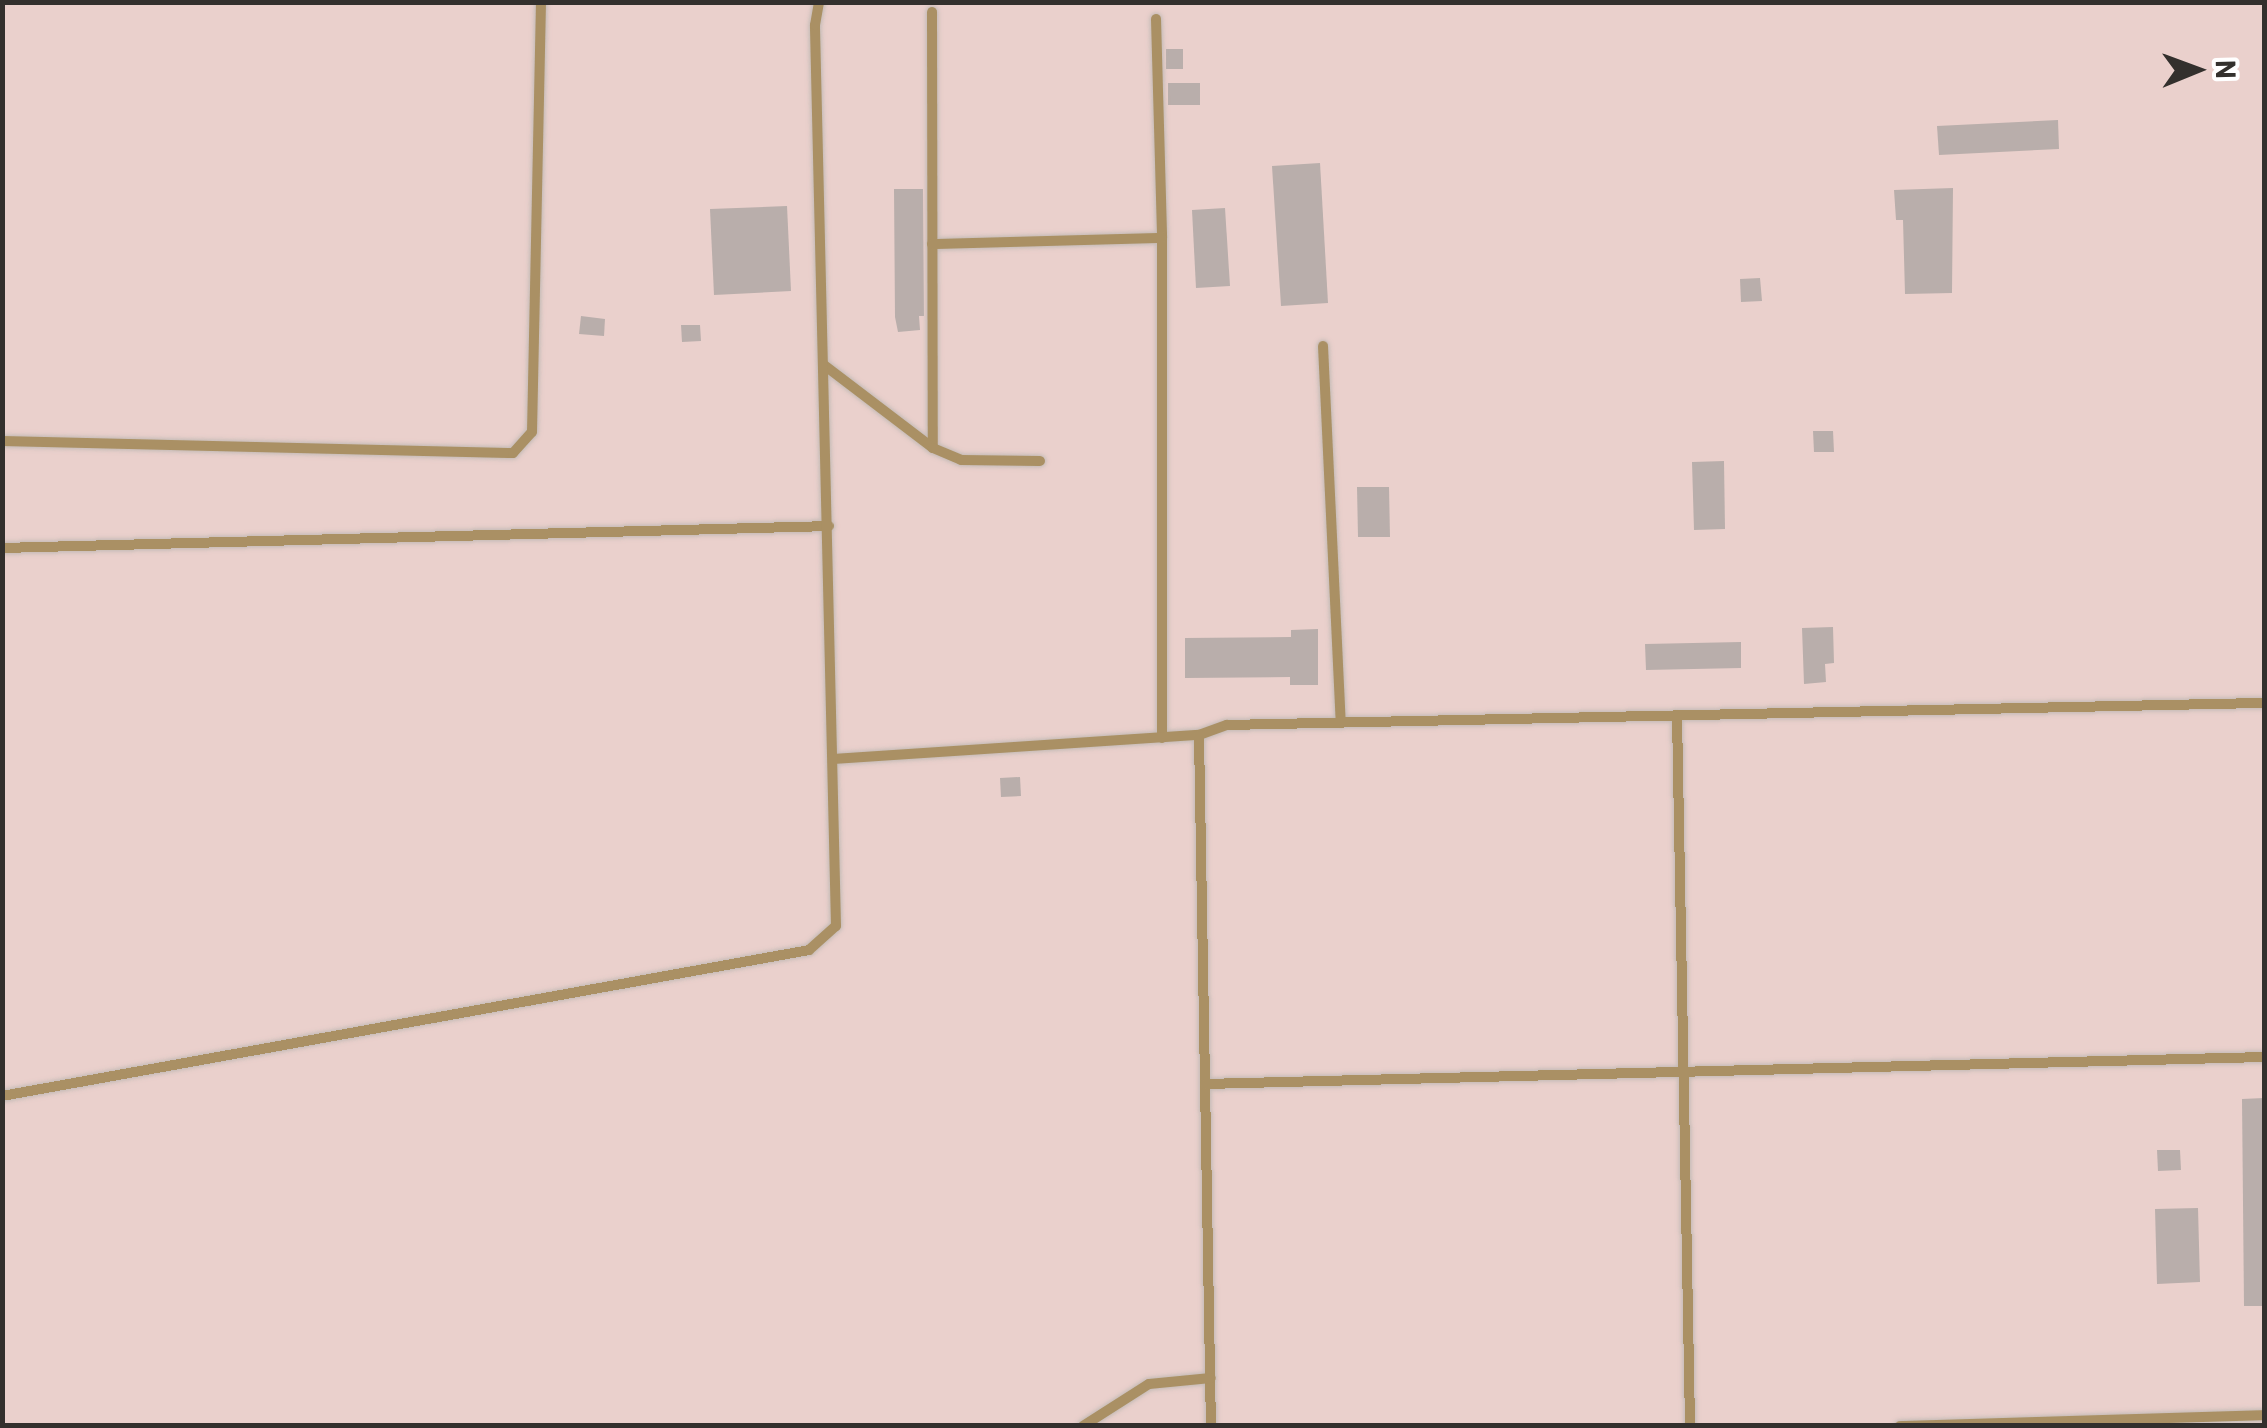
<!DOCTYPE html>
<style>
body{margin:0}
#map{position:relative;width:2267px;height:1428px;overflow:hidden;background:#e8ded8;font-family:Barlow,sans-serif}
div>[style]{position:absolute}
[style*='--x']{left:calc(var(--x)*1px);top:calc(var(--y)*1px);width:calc(var(--w)*1px);rotate:calc(var(--a)*1deg)}
.industrial>*{inset:0;background:#ead0cc}
.building>*{inset:0;background:#b9aeab}
.roads{filter:drop-shadow(0 0 2px #c4bbb6) drop-shadow(0 0 2px #c4bbb6)}
.service>*{height:10px;margin:-5px;padding:0 5px;transform-origin:5px;border-radius:5px;background:#aa9064}
span{translate:-50% -50%;white-space:nowrap;text-align:center;line-height:1.15;-webkit-text-stroke:9px #fff;paint-order:stroke}
.frame{position:absolute;inset:0;border:5px solid #33302d;pointer-events:none}
.north{position:absolute;left:2147px;top:20px;width:100px;height:100px;-webkit-text-stroke:8px #fff;paint-order:stroke;rotate:89deg;font-size:28px;font-weight:700;line-height:40px;text-align:center;color:#33302d}
.north::after{content:'';display:block;margin:auto;width:35px;height:45px;background:#33302d;clip-path:polygon(50% 0,100% 100%,50% 72%,0 100%)}
</style>
<div id="map">
<div class="industrial">
<i style="clip-path:polygon(3px 3px,2264px 3px,2264px 1425px,3px 1425px)"></i>
</div>
<div class="building">
<i style="clip-path:polygon(1166px 49px,1183px 49px,1183px 69px,1166px 69px)"></i>
<i style="clip-path:polygon(1168px 83px,1200px 83px,1200px 105px,1168px 105px)"></i>
<i style="clip-path:polygon(2058px 120px,2059px 149px,1939px 155px,1937px 126px)"></i>
<i style="clip-path:polygon(1320px 163px,1328px 303px,1281px 306px,1272px 166px)"></i>
<i style="clip-path:polygon(1953px 188px,1952px 293px,1905px 294px,1903px 220px,1896px 220px,1894px 190px)"></i>
<i style="clip-path:polygon(894px 189px,923px 189px,924px 316px,919px 316px,920px 330px,898px 332px,895px 317px)"></i>
<i style="clip-path:polygon(787px 206px,791px 291px,714px 295px,710px 209px)"></i>
<i style="clip-path:polygon(1225px 208px,1230px 286px,1196px 288px,1192px 210px)"></i>
<i style="clip-path:polygon(1760px 278px,1762px 301px,1741px 302px,1740px 279px)"></i>
<i style="clip-path:polygon(581px 316px,605px 319px,604px 336px,579px 334px)"></i>
<i style="clip-path:polygon(681px 325px,700px 325px,701px 341px,682px 342px)"></i>
<i style="clip-path:polygon(1813px 431px,1833px 431px,1834px 452px,1814px 452px)"></i>
<i style="clip-path:polygon(1724px 461px,1725px 529px,1694px 530px,1692px 462px)"></i>
<i style="clip-path:polygon(1357px 487px,1389px 487px,1390px 537px,1358px 537px)"></i>
<i style="clip-path:polygon(1833px 627px,1834px 663px,1825px 664px,1826px 682px,1804px 684px,1802px 628px)"></i>
<i style="clip-path:polygon(1318px 629px,1318px 685px,1290px 685px,1290px 677px,1185px 678px,1185px 638px,1291px 637px,1291px 630px)"></i>
<i style="clip-path:polygon(1741px 642px,1741px 668px,1646px 670px,1645px 644px)"></i>
<i style="clip-path:polygon(1020px 777px,1021px 796px,1001px 797px,1000px 778px)"></i>
<i style="clip-path:polygon(2264px 1098px,2264px 1306px,2244px 1306px,2242px 1099px)"></i>
<i style="clip-path:polygon(2157px 1150px,2180px 1150px,2181px 1170px,2158px 1171px)"></i>
<i style="clip-path:polygon(2198px 1208px,2200px 1282px,2157px 1284px,2155px 1209px)"></i>
</div>
<div class="roads">
<div class="service">
<i style="--x:932;--y:12;--w:436;--a:89.9"></i>
<i style="--x:1156;--y:19;--w:219;--a:88.4"></i>
<i style="--x:1162;--y:238;--w:500;--a:90"></i>
<i style="--x:932;--y:244;--w:230;--a:-1.5"></i>
<i style="--x:1323;--y:346;--w:376;--a:87.3"></i>
<i style="--x:824;--y:365;--w:137;--a:37.3"></i>
<i style="--x:933;--y:448;--w:30;--a:23"></i>
<i style="--x:961;--y:460;--w:79;--a:0.7"></i>
<i style="--x:2;--y:441;--w:511;--a:1.35"></i>
<i style="--x:513;--y:453;--w:28;--a:-48"></i>
<i style="--x:532;--y:432;--w:430;--a:-88.8"></i>
<i style="--x:2;--y:548;--w:827;--a:-1.52"></i>
<i style="--x:1677;--y:715;--w:711;--a:88.95"></i>
<i style="--x:1199;--y:735;--w:30;--a:-20"></i>
<i style="--x:1227;--y:725;--w:1037;--a:-1.22"></i>
<i style="--x:833;--y:759;--w:367;--a:-3.8"></i>
<i style="--x:1199;--y:735;--w:691;--a:89.01"></i>
<i style="--x:1205;--y:1084;--w:1059;--a:-1.46"></i>
<i style="--x:2;--y:1096;--w:820;--a:-10.25"></i>
<i style="--x:809;--y:950;--w:36;--a:-42"></i>
<i style="--x:836;--y:926;--w:901;--a:-91.34"></i>
<i style="--x:815;--y:25;--w:23;--a:-80"></i>
<i style="--x:1083;--y:1426;--w:78;--a:-32.5"></i>
<i style="--x:1149;--y:1384;--w:62;--a:-5.5"></i>
<i style="--x:1900;--y:1426;--w:364;--a:-1.7"></i>
</div>
</div>
<div class="frame"></div>
<div class="north">N</div>
</div>
